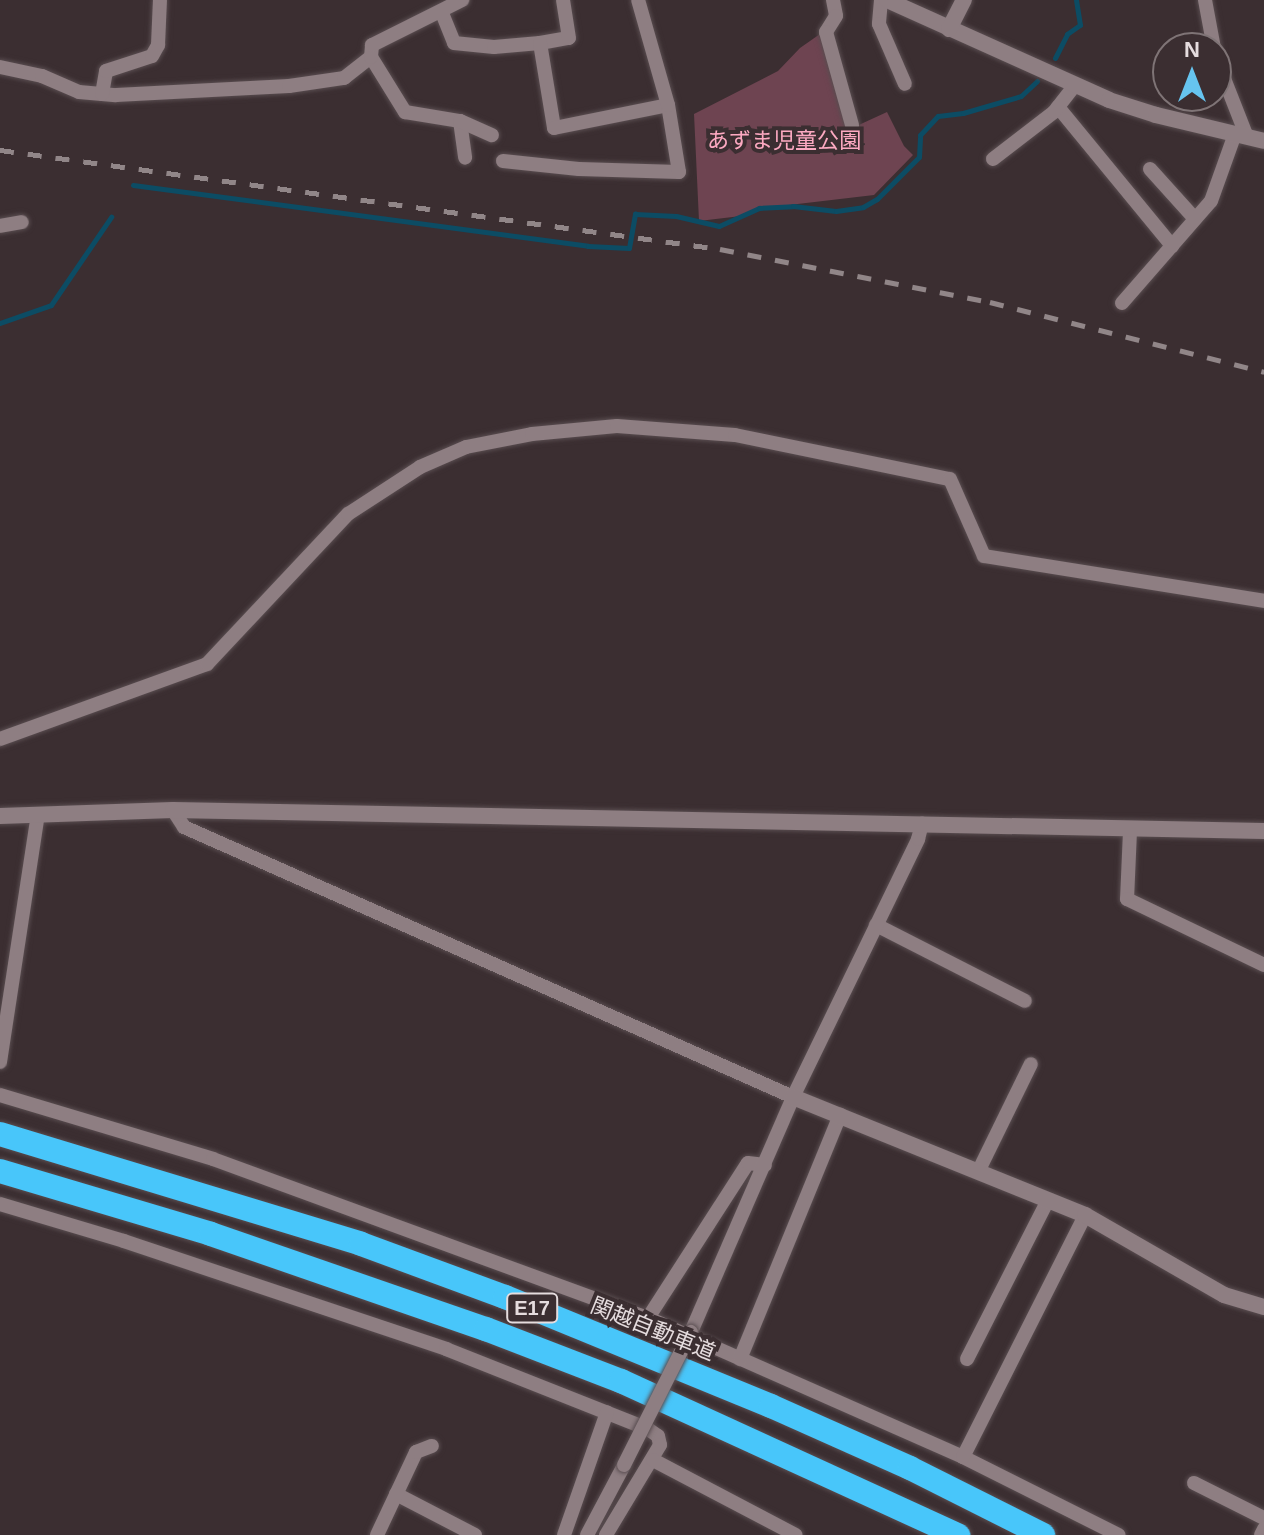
<!DOCTYPE html>
<meta charset="utf-8">
<style>
body{margin:0}
#map{position:relative;width:1264px;height:1535px;overflow:hidden;background:#3b2e31;font-family:Arial,"Noto Sans JP",sans-serif}
div>[style]{position:absolute}
[style*='--x']{left:calc(var(--x)*1px);top:calc(var(--y)*1px);width:calc(var(--w)*1px);rotate:calc(var(--a)*1deg)}
.green>*{inset:0;background:#6e4451}
.stream>*{height:5px;margin:-2.5px;padding:0 2.5px;transform-origin:2.5px;border-radius:2.5px;background:#0c4c64}
.roads{filter:drop-shadow(0 0 2px #594d50) drop-shadow(0 0 2px #594d50)}
.minor>*{height:14px;margin:-7px;padding:0 7px;transform-origin:7px;border-radius:7px;background:#8e7e82}
.tertiary>*{height:16px;margin:-8px;padding:0 8px;transform-origin:8px;border-radius:8px;background:#8e7e82}
.motorway>*{height:24px;margin:-12px;padding:0 12px;transform-origin:12px;border-radius:12px;background:#48c6fa}
.rail>*{height:5px;margin-top:-2.5px;transform-origin:0;background:repeating-linear-gradient(90deg,#918688 0 14px,transparent 0 28px)}
.bridges{filter:drop-shadow(0 0 2px #594d50) drop-shadow(0 0 2px #594d50)}
.minor-bridge>*{height:14px;margin:-7px;padding:0 7px;transform-origin:7px;border-radius:7px;background:#8e7e82}
span{translate:-50% -50%;white-space:nowrap;text-align:center;line-height:1.15;-webkit-text-stroke:8px #3b2e31;paint-order:stroke}
.shield-label span{padding:2px 6px;background:#3b2e31;border:2px solid;border-radius:6px;-webkit-text-stroke-width:0}
.shield-label{font-size:20px;color:#e5dcde;font-weight:700}
.park-label{font-size:22px;color:#fca9c1}
.street-label{font-size:22px;color:#e5dcde}
.north{position:absolute;left:1152px;top:32px;width:80px;height:80px;box-sizing:border-box;background:#3b2e31;border:2px solid #7f7476;border-radius:50%;rotate:0deg;font-size:22px;font-weight:700;line-height:32px;text-align:center;color:#e5dcde}
.north::after{content:'';display:block;margin:auto;width:28px;height:36px;background:#66c4ef;clip-path:polygon(50% 0,100% 100%,50% 72%,0 100%)}
</style>
<div id="map">
<div class="green">
<i style="clip-path:polygon(820px 34px,850px 129px,887px 112px,904px 146px,913px 155px,874px 195px,772px 207px,741px 216px,699px 221px,694px 114px,778px 71px,800px 48px)"></i>
</div>
<div class="stream">
<i style="--x:1055;--y:58;--w:27;--a:-63"></i>
<i style="--x:1067;--y:34;--w:16;--a:-35"></i>
<i style="--x:1080;--y:25;--w:25;--a:-99"></i>
<i style="--x:133;--y:185;--w:459;--a:7.6"></i>
<i style="--x:588;--y:246;--w:41;--a:2.8"></i>
<i style="--x:629;--y:248;--w:35;--a:-80"></i>
<i style="--x:635;--y:214;--w:41;--a:2.8"></i>
<i style="--x:676;--y:216;--w:44;--a:13.1"></i>
<i style="--x:719;--y:226;--w:44;--a:-24.2"></i>
<i style="--x:759;--y:208;--w:34;--a:-3"></i>
<i style="--x:793;--y:206;--w:43;--a:6.6"></i>
<i style="--x:836;--y:211;--w:27;--a:-8"></i>
<i style="--x:863;--y:207;--w:16;--a:-30"></i>
<i style="--x:877;--y:199;--w:59;--a:-45"></i>
<i style="--x:919;--y:157;--w:22;--a:-87"></i>
<i style="--x:920;--y:135;--w:26;--a:-47"></i>
<i style="--x:938;--y:116;--w:25;--a:-7"></i>
<i style="--x:963;--y:113;--w:60;--a:-16.3"></i>
<i style="--x:1021;--y:96;--w:22;--a:-43"></i>
<i style="--x:0;--y:323;--w:54;--a:-19.4"></i>
<i style="--x:51;--y:305;--w:107;--a:-55.7"></i>
</div>
<div class="roads">
<div class="minor">
<i style="--x:833;--y:0;--w:16;--a:79"></i>
<i style="--x:836;--y:16;--w:19;--a:122"></i>
<i style="--x:826;--y:32;--w:97;--a:74.4"></i>
<i style="--x:881;--y:0;--w:24;--a:95"></i>
<i style="--x:879;--y:24;--w:65;--a:66.6"></i>
<i style="--x:1205;--y:0;--w:49;--a:79.4"></i>
<i style="--x:442;--y:13;--w:32;--a:68"></i>
<i style="--x:454;--y:43;--w:40;--a:5.7"></i>
<i style="--x:494;--y:47;--w:46;--a:-5"></i>
<i style="--x:540;--y:43;--w:29;--a:-10"></i>
<i style="--x:569;--y:38;--w:38;--a:-99"></i>
<i style="--x:540;--y:43;--w:86;--a:80.6"></i>
<i style="--x:554;--y:128;--w:116;--a:-11.4"></i>
<i style="--x:371;--y:57;--w:65;--a:58.3"></i>
<i style="--x:405;--y:112;--w:56;--a:9.3"></i>
<i style="--x:460;--y:121;--w:37;--a:82"></i>
<i style="--x:1216;--y:58;--w:85;--a:68.6"></i>
<i style="--x:0;--y:67;--w:43;--a:12.1"></i>
<i style="--x:42;--y:76;--w:40;--a:23.4"></i>
<i style="--x:79;--y:92;--w:37;--a:5"></i>
<i style="--x:116;--y:95;--w:173;--a:-3"></i>
<i style="--x:289;--y:86;--w:56;--a:-8.3"></i>
<i style="--x:344;--y:78;--w:34;--a:-38"></i>
<i style="--x:371;--y:57;--w:12;--a:-85"></i>
<i style="--x:372;--y:45;--w:101;--a:-26.6"></i>
<i style="--x:102;--y:94;--w:23;--a:-80"></i>
<i style="--x:106;--y:71;--w:48;--a:-18.1"></i>
<i style="--x:152;--y:56;--w:13;--a:-61"></i>
<i style="--x:158;--y:45;--w:45;--a:-87.5"></i>
<i style="--x:1058;--y:107;--w:180;--a:50.6"></i>
<i style="--x:460;--y:121;--w:35;--a:24"></i>
<i style="--x:993;--y:159;--w:77;--a:-37.6"></i>
<i style="--x:1054;--y:112;--w:33;--a:-52"></i>
<i style="--x:503;--y:161;--w:76;--a:6"></i>
<i style="--x:579;--y:169;--w:100;--a:1.7"></i>
<i style="--x:679;--y:172;--w:68;--a:-99.3"></i>
<i style="--x:668;--y:105;--w:109;--a:-105.9"></i>
<i style="--x:1150;--y:169;--w:67;--a:48"></i>
<i style="--x:0;--y:226;--w:22;--a:-10"></i>
<i style="--x:1122;--y:303;--w:135;--a:-48.9"></i>
<i style="--x:1211;--y:201;--w:71;--a:-70.3"></i>
<i style="--x:0;--y:739;--w:220;--a:-19.9"></i>
<i style="--x:207;--y:664;--w:206;--a:-46.8"></i>
<i style="--x:348;--y:514;--w:86;--a:-33.1"></i>
<i style="--x:420;--y:467;--w:50;--a:-23.5"></i>
<i style="--x:466;--y:447;--w:67;--a:-11.1"></i>
<i style="--x:532;--y:434;--w:85;--a:-5.4"></i>
<i style="--x:617;--y:426;--w:118;--a:4.4"></i>
<i style="--x:735;--y:435;--w:219;--a:11.6"></i>
<i style="--x:950;--y:479;--w:84;--a:66.2"></i>
<i style="--x:984;--y:556;--w:284;--a:9.1"></i>
<i style="--x:173;--y:810;--w:20;--a:57"></i>
<i style="--x:184;--y:827;--w:666;--a:23.91"></i>
<i style="--x:1130;--y:831;--w:68;--a:92.5"></i>
<i style="--x:1127;--y:899;--w:152;--a:25.7"></i>
<i style="--x:876;--y:925;--w:167;--a:27"></i>
<i style="--x:0;--y:1062;--w:250;--a:-81.3"></i>
<i style="--x:0;--y:1095;--w:222;--a:16.7"></i>
<i style="--x:213;--y:1159;--w:463;--a:20.1"></i>
<i style="--x:648;--y:1318;--w:184;--a:-57.2"></i>
<i style="--x:748;--y:1163;--w:17;--a:7"></i>
<i style="--x:978;--y:1172;--w:120;--a:-63.9"></i>
<i style="--x:0;--y:1204;--w:129;--a:16.6"></i>
<i style="--x:124;--y:1241;--w:340;--a:18.5"></i>
<i style="--x:446;--y:1349;--w:217;--a:21.6"></i>
<i style="--x:648;--y:1429;--w:12;--a:35"></i>
<i style="--x:658;--y:1436;--w:9;--a:77"></i>
<i style="--x:660;--y:1445;--w:105;--a:121"></i>
<i style="--x:648;--y:1318;--w:344;--a:23.8"></i>
<i style="--x:963;--y:1457;--w:174;--a:26.6"></i>
<i style="--x:691;--y:1332;--w:256;--a:-66.5"></i>
<i style="--x:793;--y:1097;--w:287;--a:-64.1"></i>
<i style="--x:918;--y:839;--w:16;--a:-75"></i>
<i style="--x:740;--y:1359;--w:264;--a:-67.7"></i>
<i style="--x:967;--y:1359;--w:178;--a:-63"></i>
<i style="--x:963;--y:1457;--w:271;--a:-63.2"></i>
<i style="--x:653;--y:1460;--w:161;--a:27.7"></i>
<i style="--x:1194;--y:1483;--w:78;--a:26.6"></i>
<i style="--x:396;--y:1494;--w:89;--a:27.4"></i>
<i style="--x:377;--y:1535;--w:92;--a:-64.8"></i>
<i style="--x:416;--y:1452;--w:17;--a:-21"></i>
<i style="--x:564;--y:1535;--w:130;--a:-70.7"></i>
<i style="--x:587;--y:1535;--w:79;--a:-62.1"></i>
<i style="--x:1261;--y:1535;--w:7;--a:-63"></i>
</div>
<div class="tertiary">
<i style="--x:887;--y:0;--w:243;--a:24.2"></i>
<i style="--x:1109;--y:100;--w:49;--a:17.7"></i>
<i style="--x:1156;--y:115;--w:111;--a:13.5"></i>
<i style="--x:949;--y:29;--w:33;--a:-63"></i>
<i style="--x:0;--y:816;--w:173;--a:-2"></i>
<i style="--x:173;--y:810;--w:1091;--a:1.1"></i>
<i style="--x:793;--y:1097;--w:315;--a:22"></i>
<i style="--x:1085;--y:1215;--w:160;--a:29.9"></i>
<i style="--x:1224;--y:1295;--w:42;--a:16.7"></i>
</div>
<div class="motorway">
<i style="--x:0;--y:1134;--w:377;--a:16.9"></i>
<i style="--x:361;--y:1244;--w:153;--a:20.2"></i>
<i style="--x:505;--y:1297;--w:287;--a:22.3"></i>
<i style="--x:771;--y:1406;--w:152;--a:24"></i>
<i style="--x:910;--y:1468;--w:149;--a:26.7"></i>
<i style="--x:0;--y:1171;--w:220;--a:16.6"></i>
<i style="--x:211;--y:1234;--w:291;--a:19.1"></i>
<i style="--x:486;--y:1329;--w:145;--a:21.1"></i>
<i style="--x:621;--y:1381;--w:371;--a:24.6"></i>
</div>
</div>
<div class="rail">
<i style="--x:0;--y:150;--w:727;--a:7.83"></i>
<i style="--x:720;--y:249;--w:275;--a:11.1"></i>
<i style="--x:990;--y:302;--w:283;--a:14.3"></i>
</div>
<div class="bridges">
<div class="minor-bridge">
<i style="--x:624;--y:1465;--w:149;--a:-63.3"></i>
</div>
</div>
<div class="shield-label">
<span style="left:532px;top:1308px">E17</span>
</div>
<div class="park-label">
<span style="left:784px;top:141px">あずま児童公園</span>
</div>
<div class="street-label">
<span style="left:653px;top:1329px;rotate:22deg">関越自動車道</span>
</div>
<div class="north">N</div>
</div>
